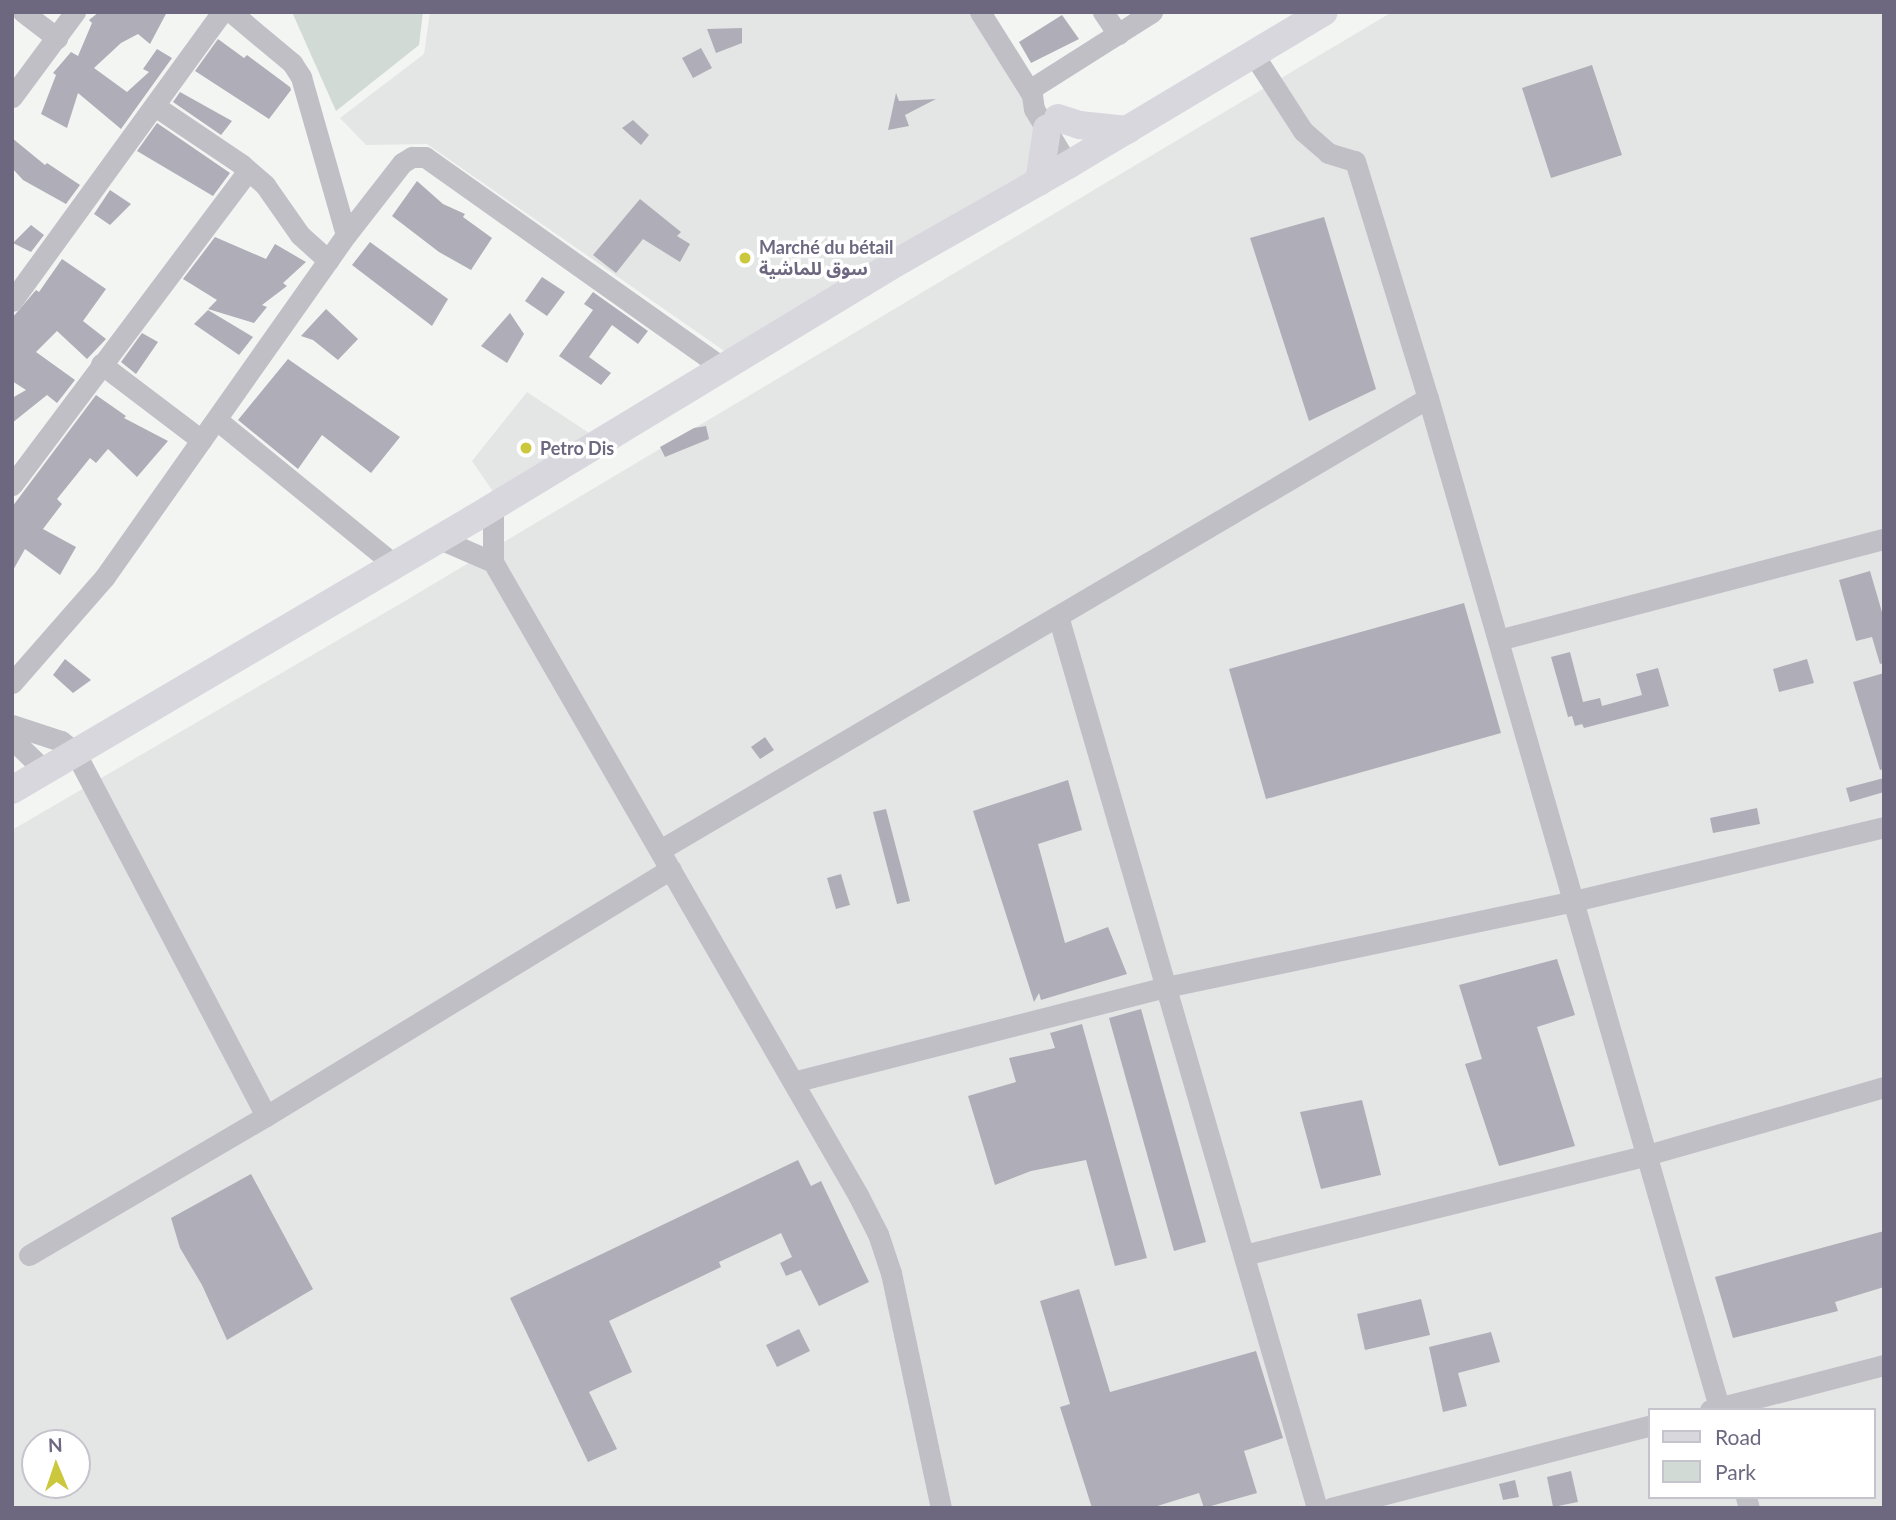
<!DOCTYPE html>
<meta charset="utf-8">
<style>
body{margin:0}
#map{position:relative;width:1896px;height:1520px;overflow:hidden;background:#f3f5f3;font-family:Lato,"Noto Sans Arabic",sans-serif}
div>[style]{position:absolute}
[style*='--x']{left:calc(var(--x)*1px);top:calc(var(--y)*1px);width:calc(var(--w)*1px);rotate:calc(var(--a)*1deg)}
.built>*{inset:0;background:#e4e6e6}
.green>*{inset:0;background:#d2dad5}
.building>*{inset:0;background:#afadb7}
.minor>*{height:21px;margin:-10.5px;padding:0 10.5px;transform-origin:10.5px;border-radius:10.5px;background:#c1bfc6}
.major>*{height:28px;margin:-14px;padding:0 14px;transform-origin:14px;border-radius:14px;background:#d9d7de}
.dots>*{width:19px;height:19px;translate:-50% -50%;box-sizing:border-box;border:4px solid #fff;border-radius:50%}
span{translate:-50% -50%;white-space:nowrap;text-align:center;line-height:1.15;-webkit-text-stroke:7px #fff;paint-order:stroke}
.poi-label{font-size:18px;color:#6d6880;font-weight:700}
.left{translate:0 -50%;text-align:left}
.frame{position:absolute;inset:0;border:14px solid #6d6880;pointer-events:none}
.legend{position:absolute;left:1648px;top:1408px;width:228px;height:91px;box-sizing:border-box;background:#fff;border:2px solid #c5c3cc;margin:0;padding:9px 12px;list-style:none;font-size:21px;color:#6d6880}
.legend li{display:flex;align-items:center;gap:14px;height:35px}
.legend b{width:35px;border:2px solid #c5c3cc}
.north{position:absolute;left:21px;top:1429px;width:70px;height:70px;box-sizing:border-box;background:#fff;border:2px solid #c5c3cc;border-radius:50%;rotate:358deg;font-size:19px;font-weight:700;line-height:28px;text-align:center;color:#6d6880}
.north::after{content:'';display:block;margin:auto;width:24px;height:32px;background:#cbc83d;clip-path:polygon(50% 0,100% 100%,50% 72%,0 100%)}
</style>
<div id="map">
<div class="built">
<i style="clip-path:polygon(430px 12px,969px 12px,1069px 160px,730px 355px,427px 144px,366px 145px,340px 118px,424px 54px)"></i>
<i style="clip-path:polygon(evenodd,1392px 12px,1884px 12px,1884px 1508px,12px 1508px,12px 830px,405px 601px,1392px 12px,1649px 1410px,1873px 1410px,1873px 1497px,1649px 1497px,1649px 1410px,1392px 12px,35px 1443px,77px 1443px,77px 1485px,35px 1485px,35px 1443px)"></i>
<i style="clip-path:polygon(527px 392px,592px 435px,494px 493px,472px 461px)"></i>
</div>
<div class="green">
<i style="clip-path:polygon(292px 12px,423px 12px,419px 45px,336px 111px)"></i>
</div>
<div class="building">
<i style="clip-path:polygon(99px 12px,167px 12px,150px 44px,138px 34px,121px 43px,94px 68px,127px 92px,149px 72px,143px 69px,157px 49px,172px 58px,121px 129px,78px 93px,67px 128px,41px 114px,56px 75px,53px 73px,71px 52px,78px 56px,92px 23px,89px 20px)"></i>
<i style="clip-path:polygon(1062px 15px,1079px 39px,1031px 63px,1019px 42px)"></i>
<i style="clip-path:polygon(742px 28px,742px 43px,716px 53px,707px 29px)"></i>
<i style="clip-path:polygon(218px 39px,244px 58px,247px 55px,290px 87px,291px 90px,269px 119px,195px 71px)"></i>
<i style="clip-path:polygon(701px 48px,712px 68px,693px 78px,682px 58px)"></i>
<i style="clip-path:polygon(1592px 65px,1622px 155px,1551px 178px,1522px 88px)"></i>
<i style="clip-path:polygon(180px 92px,232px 121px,221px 135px,173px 102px)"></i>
<i style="clip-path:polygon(896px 93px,899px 101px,936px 99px,905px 115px,909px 126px,888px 130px)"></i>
<i style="clip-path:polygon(633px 120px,649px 135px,641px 145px,622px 128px)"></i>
<i style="clip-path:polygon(157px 123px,230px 173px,213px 196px,137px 151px)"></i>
<i style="clip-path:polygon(12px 138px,45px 165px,47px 163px,80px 185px,66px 204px,23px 180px,12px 168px)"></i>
<i style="clip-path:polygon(417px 181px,443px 204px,465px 214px,463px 217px,492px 238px,471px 270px,439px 252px,392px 216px)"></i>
<i style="clip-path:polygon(110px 190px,131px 204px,110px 225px,94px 214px)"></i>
<i style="clip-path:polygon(640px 199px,681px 232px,677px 236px,690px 244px,680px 262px,643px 239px,616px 273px,593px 255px)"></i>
<i style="clip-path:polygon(1324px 217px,1376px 389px,1309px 421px,1250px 238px)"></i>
<i style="clip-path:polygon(31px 225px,44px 235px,31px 252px,13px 243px)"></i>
<i style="clip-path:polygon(215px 237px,266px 259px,275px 244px,306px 262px,283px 283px,287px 286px,262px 305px,267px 307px,254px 323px,208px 309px,217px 300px,183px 279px)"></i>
<i style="clip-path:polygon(370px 242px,448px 299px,432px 326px,352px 265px)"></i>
<i style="clip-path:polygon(62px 259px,106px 289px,83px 321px,106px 339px,87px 359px,57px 331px,36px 352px,75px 380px,57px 403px,47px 395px,12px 423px,12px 398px,26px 390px,12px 381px,12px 318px,36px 290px,39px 292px)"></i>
<i style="clip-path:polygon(542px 277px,565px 292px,547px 316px,525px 301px)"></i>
<i style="clip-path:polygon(593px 292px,648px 331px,638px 344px,612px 325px,589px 357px,611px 373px,601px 385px,559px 356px,593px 310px,584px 304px)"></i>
<i style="clip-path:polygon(326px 309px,358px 339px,338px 360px,313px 340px,301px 336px)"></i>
<i style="clip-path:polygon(208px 310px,253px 337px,239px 355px,194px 324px)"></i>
<i style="clip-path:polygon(510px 313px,524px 334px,507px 363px,481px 346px)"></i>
<i style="clip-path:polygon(142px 333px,158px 342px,136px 374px,121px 362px)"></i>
<i style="clip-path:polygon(288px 359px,400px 437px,371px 473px,322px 435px,298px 469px,238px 420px)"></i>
<i style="clip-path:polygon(96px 395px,126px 416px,124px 418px,168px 441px,137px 477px,108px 449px,96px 463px,90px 458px,57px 499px,62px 504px,43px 529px,76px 547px,60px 575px,25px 549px,12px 572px,12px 507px)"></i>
<i style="clip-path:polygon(706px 426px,709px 439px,665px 457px,660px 447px,694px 428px)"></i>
<i style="clip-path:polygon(1870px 571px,1884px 619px,1884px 663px,1880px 664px,1872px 637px,1856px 641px,1839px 580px)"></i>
<i style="clip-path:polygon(1464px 603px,1501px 733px,1266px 799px,1229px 669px)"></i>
<i style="clip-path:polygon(1570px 652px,1583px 702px,1600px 698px,1602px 706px,1642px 695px,1636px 674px,1658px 668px,1669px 706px,1584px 728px,1582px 724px,1575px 726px,1572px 716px,1568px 717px,1551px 657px)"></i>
<i style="clip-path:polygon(65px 659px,91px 680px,73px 693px,53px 675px)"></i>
<i style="clip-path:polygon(1807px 659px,1814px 683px,1779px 692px,1773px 669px)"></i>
<i style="clip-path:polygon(1884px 673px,1884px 769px,1880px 770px,1853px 682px)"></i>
<i style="clip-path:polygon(765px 737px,774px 750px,760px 759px,751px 747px)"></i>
<i style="clip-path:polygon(1884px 778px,1884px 792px,1850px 802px,1846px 788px)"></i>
<i style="clip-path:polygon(1068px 780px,1082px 830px,1038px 844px,1065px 943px,1108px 927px,1127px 974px,1041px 1000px,1039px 993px,1034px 1002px,973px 811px)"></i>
<i style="clip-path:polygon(1757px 808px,1760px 824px,1713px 833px,1710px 818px)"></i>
<i style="clip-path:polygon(886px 809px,910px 901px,897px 904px,873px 812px)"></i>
<i style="clip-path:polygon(841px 874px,850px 905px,836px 909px,827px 878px)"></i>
<i style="clip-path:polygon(1557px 959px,1575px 1015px,1537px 1027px,1575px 1146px,1499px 1166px,1465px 1064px,1482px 1059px,1459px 985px)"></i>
<i style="clip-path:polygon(1141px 1009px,1206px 1242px,1174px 1251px,1109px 1018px)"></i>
<i style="clip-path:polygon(1082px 1024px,1147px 1258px,1115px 1266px,1086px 1160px,1031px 1171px,995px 1185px,968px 1096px,1016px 1082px,1009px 1058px,1055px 1048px,1050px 1033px)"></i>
<i style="clip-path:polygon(1362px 1100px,1381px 1175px,1321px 1189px,1300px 1112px)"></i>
<i style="clip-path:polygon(798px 1160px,811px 1186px,821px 1181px,869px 1282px,819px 1306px,801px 1270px,786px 1276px,780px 1263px,792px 1257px,781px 1233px,719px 1262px,721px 1267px,609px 1321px,632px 1372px,589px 1392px,617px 1449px,588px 1462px,510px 1298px)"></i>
<i style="clip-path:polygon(251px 1174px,313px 1289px,227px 1340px,202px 1285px,180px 1248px,171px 1218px)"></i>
<i style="clip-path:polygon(1884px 1231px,1884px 1287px,1835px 1302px,1838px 1311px,1733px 1338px,1715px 1277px)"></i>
<i style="clip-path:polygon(1079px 1289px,1110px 1392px,1256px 1351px,1283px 1438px,1244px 1451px,1257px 1493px,1204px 1508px,1199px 1493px,1151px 1508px,1092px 1508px,1060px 1407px,1070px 1404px,1040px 1301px)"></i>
<i style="clip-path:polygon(1421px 1299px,1430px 1335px,1365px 1350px,1357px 1314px)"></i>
<i style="clip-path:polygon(799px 1329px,810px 1351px,777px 1367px,766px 1345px)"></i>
<i style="clip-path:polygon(1491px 1332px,1500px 1362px,1458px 1373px,1467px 1406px,1443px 1412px,1429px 1347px)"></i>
<i style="clip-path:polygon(1571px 1471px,1578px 1502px,1553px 1507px,1547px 1477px)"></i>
<i style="clip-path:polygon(1515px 1480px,1519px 1497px,1503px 1500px,1499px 1484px)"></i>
</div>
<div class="minor">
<i style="--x:23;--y:12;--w:43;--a:37.4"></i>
<i style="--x:231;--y:12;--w:80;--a:39.9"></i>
<i style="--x:292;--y:63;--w:17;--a:57"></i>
<i style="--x:301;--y:77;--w:164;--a:74.1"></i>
<i style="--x:346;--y:235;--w:91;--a:-52.1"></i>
<i style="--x:402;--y:163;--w:12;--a:-31"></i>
<i style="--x:412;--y:157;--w:13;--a:0"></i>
<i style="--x:425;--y:157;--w:365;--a:35.3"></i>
<i style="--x:980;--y:12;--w:98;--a:57.9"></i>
<i style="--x:1032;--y:95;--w:14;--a:82"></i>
<i style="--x:1034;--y:109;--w:66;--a:58.7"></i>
<i style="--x:1103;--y:12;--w:27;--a:56"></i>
<i style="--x:1254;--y:55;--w:90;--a:57.2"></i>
<i style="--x:1303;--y:131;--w:33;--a:41"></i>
<i style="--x:1328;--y:153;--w:28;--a:17"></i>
<i style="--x:1355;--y:161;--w:248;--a:72.9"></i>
<i style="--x:1428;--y:398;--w:1053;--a:73.91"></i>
<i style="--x:1029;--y:90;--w:146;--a:-32.4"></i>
<i style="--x:12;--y:97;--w:106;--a:-53.5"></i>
<i style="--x:155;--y:106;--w:104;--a:34"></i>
<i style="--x:241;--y:164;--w:32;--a:41"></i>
<i style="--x:265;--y:185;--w:61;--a:55"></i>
<i style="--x:300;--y:235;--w:38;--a:42"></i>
<i style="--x:12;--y:301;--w:357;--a:-54"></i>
<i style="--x:101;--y:364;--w:126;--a:37.2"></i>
<i style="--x:217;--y:420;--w:230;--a:39.2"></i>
<i style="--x:12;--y:485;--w:393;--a:-53.1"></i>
<i style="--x:493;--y:507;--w:55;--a:90"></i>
<i style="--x:493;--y:562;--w:731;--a:60.03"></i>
<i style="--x:858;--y:1195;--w:44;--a:62.9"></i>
<i style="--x:878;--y:1234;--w:41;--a:71.6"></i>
<i style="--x:891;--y:1273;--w:240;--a:78"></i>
<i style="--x:440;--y:539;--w:58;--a:23.5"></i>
<i style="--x:1058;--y:616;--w:929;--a:73.81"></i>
<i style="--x:1498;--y:640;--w:399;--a:-14.7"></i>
<i style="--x:12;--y:683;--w:140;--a:-48.8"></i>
<i style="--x:104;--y:578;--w:420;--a:-54.8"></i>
<i style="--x:12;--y:725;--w:52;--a:18.1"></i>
<i style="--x:61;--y:741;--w:18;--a:38"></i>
<i style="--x:75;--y:752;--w:411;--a:62.3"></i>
<i style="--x:12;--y:739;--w:46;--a:44.1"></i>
<i style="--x:660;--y:850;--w:891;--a:-30.48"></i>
<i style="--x:793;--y:1082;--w:385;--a:-14.3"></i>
<i style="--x:1166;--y:987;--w:417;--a:-11.9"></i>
<i style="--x:1574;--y:901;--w:319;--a:-13.4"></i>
<i style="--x:29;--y:1255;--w:275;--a:-30.4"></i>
<i style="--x:266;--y:1116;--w:474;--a:-31.4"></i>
<i style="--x:1244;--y:1255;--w:415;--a:-13.9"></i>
<i style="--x:1647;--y:1155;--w:247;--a:-16"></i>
<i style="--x:1710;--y:1410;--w:180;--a:-14.5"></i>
<i style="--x:1746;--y:1497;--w:11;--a:75"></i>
<i style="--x:1331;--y:1508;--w:328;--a:-14.5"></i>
</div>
<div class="major">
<i style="--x:1058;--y:118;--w:22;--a:18"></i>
<i style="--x:1079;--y:125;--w:49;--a:5.8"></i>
<i style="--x:1039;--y:182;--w:54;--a:-81.4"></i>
<i style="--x:12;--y:790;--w:535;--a:-30.45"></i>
<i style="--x:473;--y:519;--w:500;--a:-31.18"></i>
<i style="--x:901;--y:260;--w:192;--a:-29.6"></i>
<i style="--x:1068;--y:165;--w:298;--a:-30.9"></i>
</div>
<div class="dots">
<i style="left:745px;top:258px;background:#cbc83d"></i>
<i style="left:526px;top:448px;background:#cbc83d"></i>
</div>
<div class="poi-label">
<span class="left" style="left:759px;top:258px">Marché du bétail<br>سوق للماشية</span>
<span class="left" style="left:540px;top:448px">Petro Dis</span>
</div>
<div class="frame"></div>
<ul class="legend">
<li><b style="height:9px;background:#d9d7de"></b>Road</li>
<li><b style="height:19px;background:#d2dad5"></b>Park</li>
</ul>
<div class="north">N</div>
</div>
